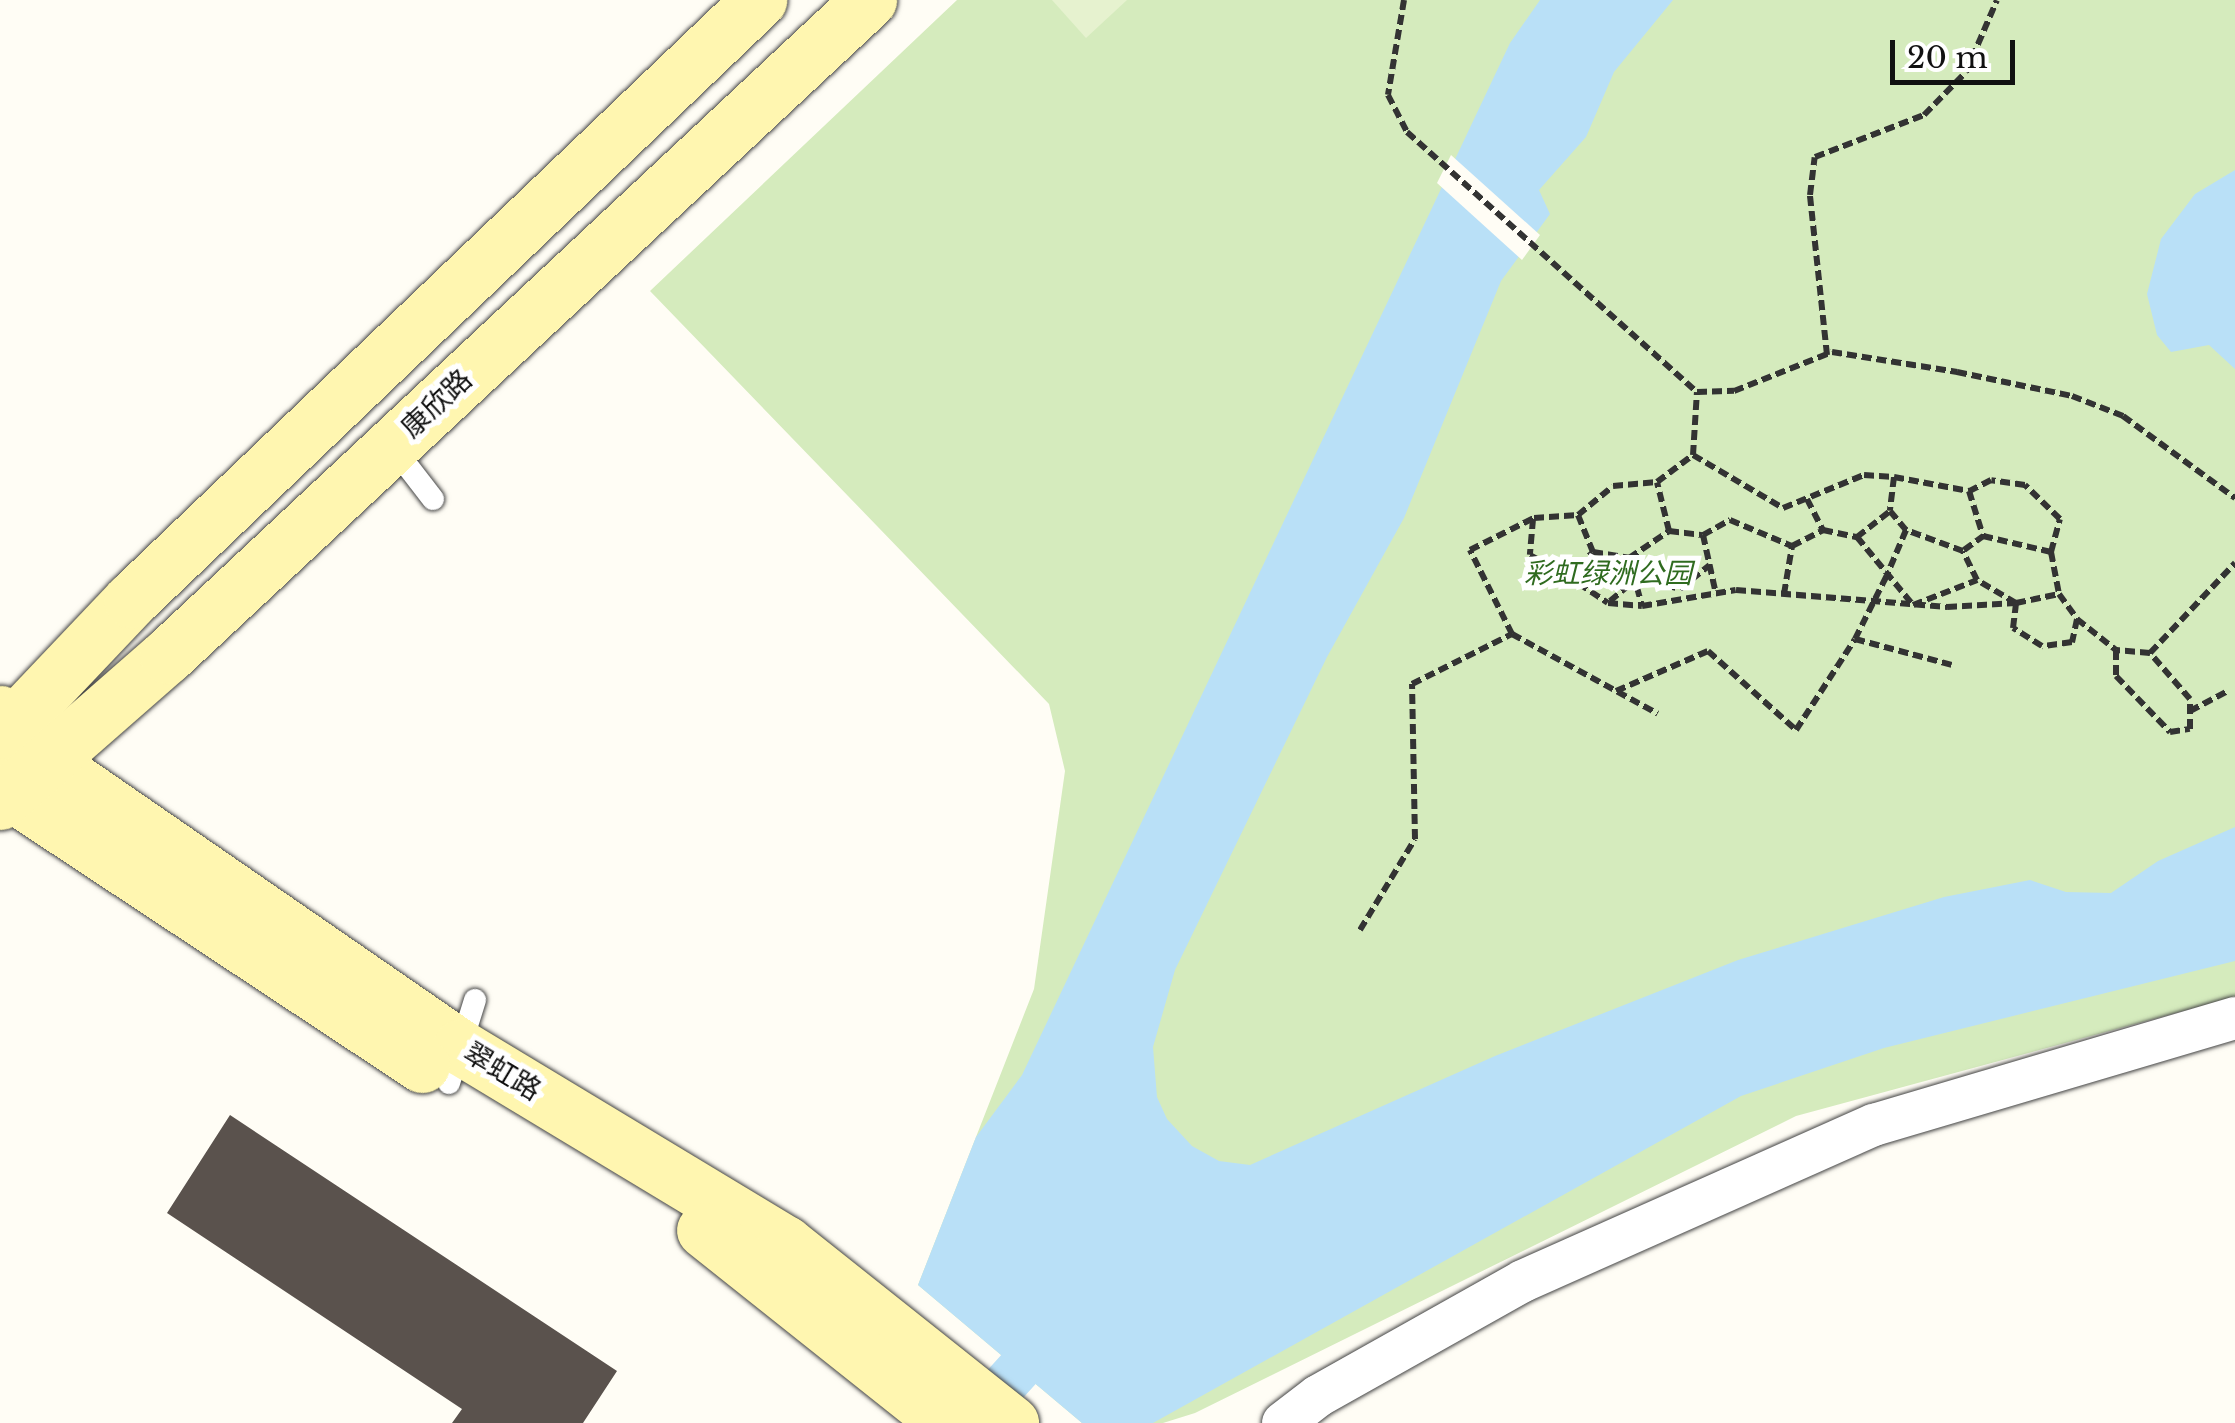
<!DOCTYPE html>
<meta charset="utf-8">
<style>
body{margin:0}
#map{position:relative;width:2235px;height:1423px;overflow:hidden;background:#fffdf5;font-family:"Libre Baskerville","Noto Sans SC",serif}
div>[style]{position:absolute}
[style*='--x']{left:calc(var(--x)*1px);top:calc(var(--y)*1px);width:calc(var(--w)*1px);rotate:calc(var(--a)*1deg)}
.green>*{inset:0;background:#d5ebbd}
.pitch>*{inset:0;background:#e6f2cf}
.water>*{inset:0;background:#b9e0f7}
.pier>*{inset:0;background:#fffdf5}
.canal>*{height:45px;margin:-22.5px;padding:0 22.5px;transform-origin:22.5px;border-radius:22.5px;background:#b9e0f7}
.building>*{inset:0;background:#5a524d}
.path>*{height:6px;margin-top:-3px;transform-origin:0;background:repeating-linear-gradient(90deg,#333 0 10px,transparent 0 15px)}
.roads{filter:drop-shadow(0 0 2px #444) drop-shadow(0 0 2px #444)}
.lane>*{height:22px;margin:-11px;padding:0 11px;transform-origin:11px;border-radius:11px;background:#fff}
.street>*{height:42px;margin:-21px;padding:0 21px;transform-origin:21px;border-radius:21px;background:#fff}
.secondary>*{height:55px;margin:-27.5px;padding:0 27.5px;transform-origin:27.5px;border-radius:27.5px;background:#fff6b0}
.path-bridge>*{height:6px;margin-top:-3px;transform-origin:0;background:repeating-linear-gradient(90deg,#333 0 10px,transparent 0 15px)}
span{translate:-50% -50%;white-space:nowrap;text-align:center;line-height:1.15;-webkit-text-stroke:10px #fff;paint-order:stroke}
.street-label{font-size:28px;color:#111}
.park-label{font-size:28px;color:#2f6b1f;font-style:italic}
.scale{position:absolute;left:1890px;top:40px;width:125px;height:45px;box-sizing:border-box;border:5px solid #111;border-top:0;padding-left:12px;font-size:30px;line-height:35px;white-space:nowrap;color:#111;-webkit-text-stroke:8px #fff;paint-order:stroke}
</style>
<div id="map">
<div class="green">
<i style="clip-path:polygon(957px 0,2235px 0,2235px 997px,1796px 1116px,1195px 1413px,1163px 1423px,1082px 1423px,918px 1285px,1034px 989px,1065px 771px,1049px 704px,650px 291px)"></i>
</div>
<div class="pitch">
<i style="clip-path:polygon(1052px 0,1127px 0,1086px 38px)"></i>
</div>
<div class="water">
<i style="clip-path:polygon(1540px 0,1673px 0,1614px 72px,1586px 137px,1539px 190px,1550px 214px,1501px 281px,1404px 518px,1327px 657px,1175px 970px,1153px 1047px,1157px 1097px,1167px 1119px,1192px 1146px,1219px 1161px,1250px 1165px,1495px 1056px,1738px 960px,1944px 897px,2030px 880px,2066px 892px,2111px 893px,2158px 861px,2235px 827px,2235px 961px,1884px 1048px,1741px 1096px,1153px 1423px,1082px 1423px,918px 1285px,976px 1137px,1022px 1075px,1510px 43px)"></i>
<i style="clip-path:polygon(2235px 170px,2235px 369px,2209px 345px,2171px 352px,2157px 335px,2147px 294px,2161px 239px,2195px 194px)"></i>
</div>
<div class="pier">
<i style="clip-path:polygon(1451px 155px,1540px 235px,1522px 260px,1437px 183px)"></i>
</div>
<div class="canal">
<i style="--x:969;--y:1423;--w:73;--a:-47.8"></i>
</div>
<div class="building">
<i style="clip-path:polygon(230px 1115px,617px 1371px,583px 1423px,452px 1423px,462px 1409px,167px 1213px)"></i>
</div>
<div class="path">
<i style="--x:1404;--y:0;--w:96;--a:99.6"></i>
<i style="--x:1388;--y:95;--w:42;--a:62.8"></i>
<i style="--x:1407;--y:132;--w:389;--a:41.9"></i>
<i style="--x:1697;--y:392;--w:37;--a:-2"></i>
<i style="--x:1734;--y:391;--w:105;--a:-21.7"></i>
<i style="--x:1832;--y:352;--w:127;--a:9.1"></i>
<i style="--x:1957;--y:372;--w:117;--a:11.8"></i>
<i style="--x:2072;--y:396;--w:55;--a:21.4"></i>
<i style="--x:2123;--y:416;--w:139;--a:36.2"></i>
<i style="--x:1827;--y:355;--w:161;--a:-96.1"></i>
<i style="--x:1810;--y:195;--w:38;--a:-83"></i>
<i style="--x:1815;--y:157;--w:117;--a:-21.1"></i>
<i style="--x:1924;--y:115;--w:60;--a:-45.7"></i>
<i style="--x:1966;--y:72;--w:78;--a:-66.7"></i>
<i style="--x:1693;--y:455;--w:63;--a:-86.4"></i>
<i style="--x:1894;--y:477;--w:76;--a:10.6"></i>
<i style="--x:1969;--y:491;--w:47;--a:72.7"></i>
<i style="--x:1983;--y:536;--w:70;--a:13.2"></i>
<i style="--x:2051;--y:552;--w:34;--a:-75"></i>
<i style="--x:2060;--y:519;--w:49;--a:-135.8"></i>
<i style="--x:2025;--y:485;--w:34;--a:-172"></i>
<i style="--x:1991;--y:480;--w:25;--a:153"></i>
<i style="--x:1807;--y:499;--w:35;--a:63"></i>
<i style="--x:1578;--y:515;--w:40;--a:68"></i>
<i style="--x:1533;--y:519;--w:36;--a:95"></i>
<i style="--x:1530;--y:555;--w:41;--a:29.1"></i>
<i style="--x:1566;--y:575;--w:35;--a:-40"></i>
<i style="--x:1593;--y:552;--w:36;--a:9"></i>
<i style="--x:1629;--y:558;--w:48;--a:-34"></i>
<i style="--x:1669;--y:531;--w:34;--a:7"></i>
<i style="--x:1703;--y:535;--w:31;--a:-29"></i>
<i style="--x:1730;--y:520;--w:67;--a:22.8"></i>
<i style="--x:1792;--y:546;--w:35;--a:-27"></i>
<i style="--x:1823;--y:530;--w:35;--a:12"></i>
<i style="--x:1857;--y:537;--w:88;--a:50.5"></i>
<i style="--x:1913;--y:605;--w:69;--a:-21.3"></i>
<i style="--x:1669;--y:531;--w:50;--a:-103.8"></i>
<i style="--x:1657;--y:482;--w:45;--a:-36.9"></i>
<i style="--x:1693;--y:455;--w:104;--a:30.5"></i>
<i style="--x:1783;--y:508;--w:87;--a:-22.2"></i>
<i style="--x:1864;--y:475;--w:30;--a:4"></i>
<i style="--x:1894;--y:477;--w:34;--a:97"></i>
<i style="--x:1890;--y:511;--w:25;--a:50"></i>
<i style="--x:1906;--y:530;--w:49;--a:112.9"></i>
<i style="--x:1703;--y:535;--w:60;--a:77.6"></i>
<i style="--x:1857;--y:537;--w:42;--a:-38.2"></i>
<i style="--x:1964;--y:550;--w:24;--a:-36"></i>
<i style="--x:2051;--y:552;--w:43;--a:79.2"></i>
<i style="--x:1629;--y:558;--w:50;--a:74.8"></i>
<i style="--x:1566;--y:575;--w:50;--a:33.7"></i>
<i style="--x:1608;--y:603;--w:34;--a:5"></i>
<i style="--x:1642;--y:606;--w:95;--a:-9.7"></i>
<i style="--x:1736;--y:590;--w:212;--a:4.6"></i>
<i style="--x:1947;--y:607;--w:69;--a:-3.3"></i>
<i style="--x:2016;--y:603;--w:44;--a:-11.8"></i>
<i style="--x:2059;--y:594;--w:31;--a:54"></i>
<i style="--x:2077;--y:619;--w:24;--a:102"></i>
<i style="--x:2072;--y:642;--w:30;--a:172"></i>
<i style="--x:2042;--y:646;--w:34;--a:-148"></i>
<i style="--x:2013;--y:628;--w:25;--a:-83"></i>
<i style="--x:2016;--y:603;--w:45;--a:-149.5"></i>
<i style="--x:1977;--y:580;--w:32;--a:-116"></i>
<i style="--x:1963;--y:551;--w:61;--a:-159.8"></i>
<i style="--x:1784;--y:594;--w:49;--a:-80.5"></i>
<i style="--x:1610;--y:601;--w:35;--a:-40"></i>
<i style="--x:1637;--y:578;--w:44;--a:14.3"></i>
<i style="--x:1680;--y:589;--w:38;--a:-39"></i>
<i style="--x:2077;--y:619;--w:50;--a:38.5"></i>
<i style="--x:2116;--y:650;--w:26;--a:90"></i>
<i style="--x:2116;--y:676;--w:78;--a:46"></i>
<i style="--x:2170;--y:732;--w:20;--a:-9"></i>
<i style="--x:2190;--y:729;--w:30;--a:-90"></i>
<i style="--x:2190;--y:699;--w:61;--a:-131"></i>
<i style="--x:2150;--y:653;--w:34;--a:-175"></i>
<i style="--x:1512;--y:634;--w:166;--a:28.7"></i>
<i style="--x:2150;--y:653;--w:124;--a:-46.6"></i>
<i style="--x:1616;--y:691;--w:100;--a:-23.5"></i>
<i style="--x:1708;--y:651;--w:118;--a:41.9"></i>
<i style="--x:1796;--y:730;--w:108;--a:-57"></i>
<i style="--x:1855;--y:639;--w:100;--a:15"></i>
<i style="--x:2190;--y:711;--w:43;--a:-27.8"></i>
<i style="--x:1360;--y:930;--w:106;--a:-58.9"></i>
<i style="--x:1415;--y:839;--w:155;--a:-91.1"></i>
<i style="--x:1412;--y:684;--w:112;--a:-26.6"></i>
<i style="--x:1512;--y:634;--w:94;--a:-116.6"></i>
<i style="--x:1470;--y:550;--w:72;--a:-26.6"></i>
<i style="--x:1534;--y:518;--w:44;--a:-3.9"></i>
<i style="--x:1578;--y:515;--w:45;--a:-39.6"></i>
<i style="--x:1613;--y:486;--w:44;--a:-5.2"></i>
</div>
<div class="roads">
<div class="lane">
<i style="--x:392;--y:446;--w:67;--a:52.3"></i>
<i style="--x:449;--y:1083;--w:87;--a:-72.6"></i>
</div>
<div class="street">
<i style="--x:1283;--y:1423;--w:44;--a:-37.6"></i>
<i style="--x:1318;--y:1396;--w:235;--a:-29.3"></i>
<i style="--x:1523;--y:1281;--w:384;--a:-24"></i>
<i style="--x:1874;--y:1125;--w:377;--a:-16.5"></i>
</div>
<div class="secondary">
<i style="--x:0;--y:713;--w:68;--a:46.2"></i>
<i style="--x:47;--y:762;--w:502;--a:34.61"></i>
<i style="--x:460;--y:1047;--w:380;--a:31.1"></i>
<i style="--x:785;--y:1243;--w:289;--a:38.5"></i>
<i style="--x:0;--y:738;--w:190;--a:-46.5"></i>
<i style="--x:131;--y:600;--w:869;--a:-43.69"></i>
<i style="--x:0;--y:786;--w:506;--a:33.47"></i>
<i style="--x:0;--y:802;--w:222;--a:-41.2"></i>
<i style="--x:167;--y:656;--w:961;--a:-43.06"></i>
<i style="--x:704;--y:1230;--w:310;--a:38.5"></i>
</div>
</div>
<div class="path-bridge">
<i style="--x:1855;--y:639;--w:72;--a:-63.4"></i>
</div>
<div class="street-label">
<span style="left:437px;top:404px;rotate:-43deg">康欣路</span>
<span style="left:502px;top:1072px;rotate:31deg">翠虹路</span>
</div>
<div class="park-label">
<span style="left:1608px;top:574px">彩虹绿洲公园</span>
</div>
<div class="scale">20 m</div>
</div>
